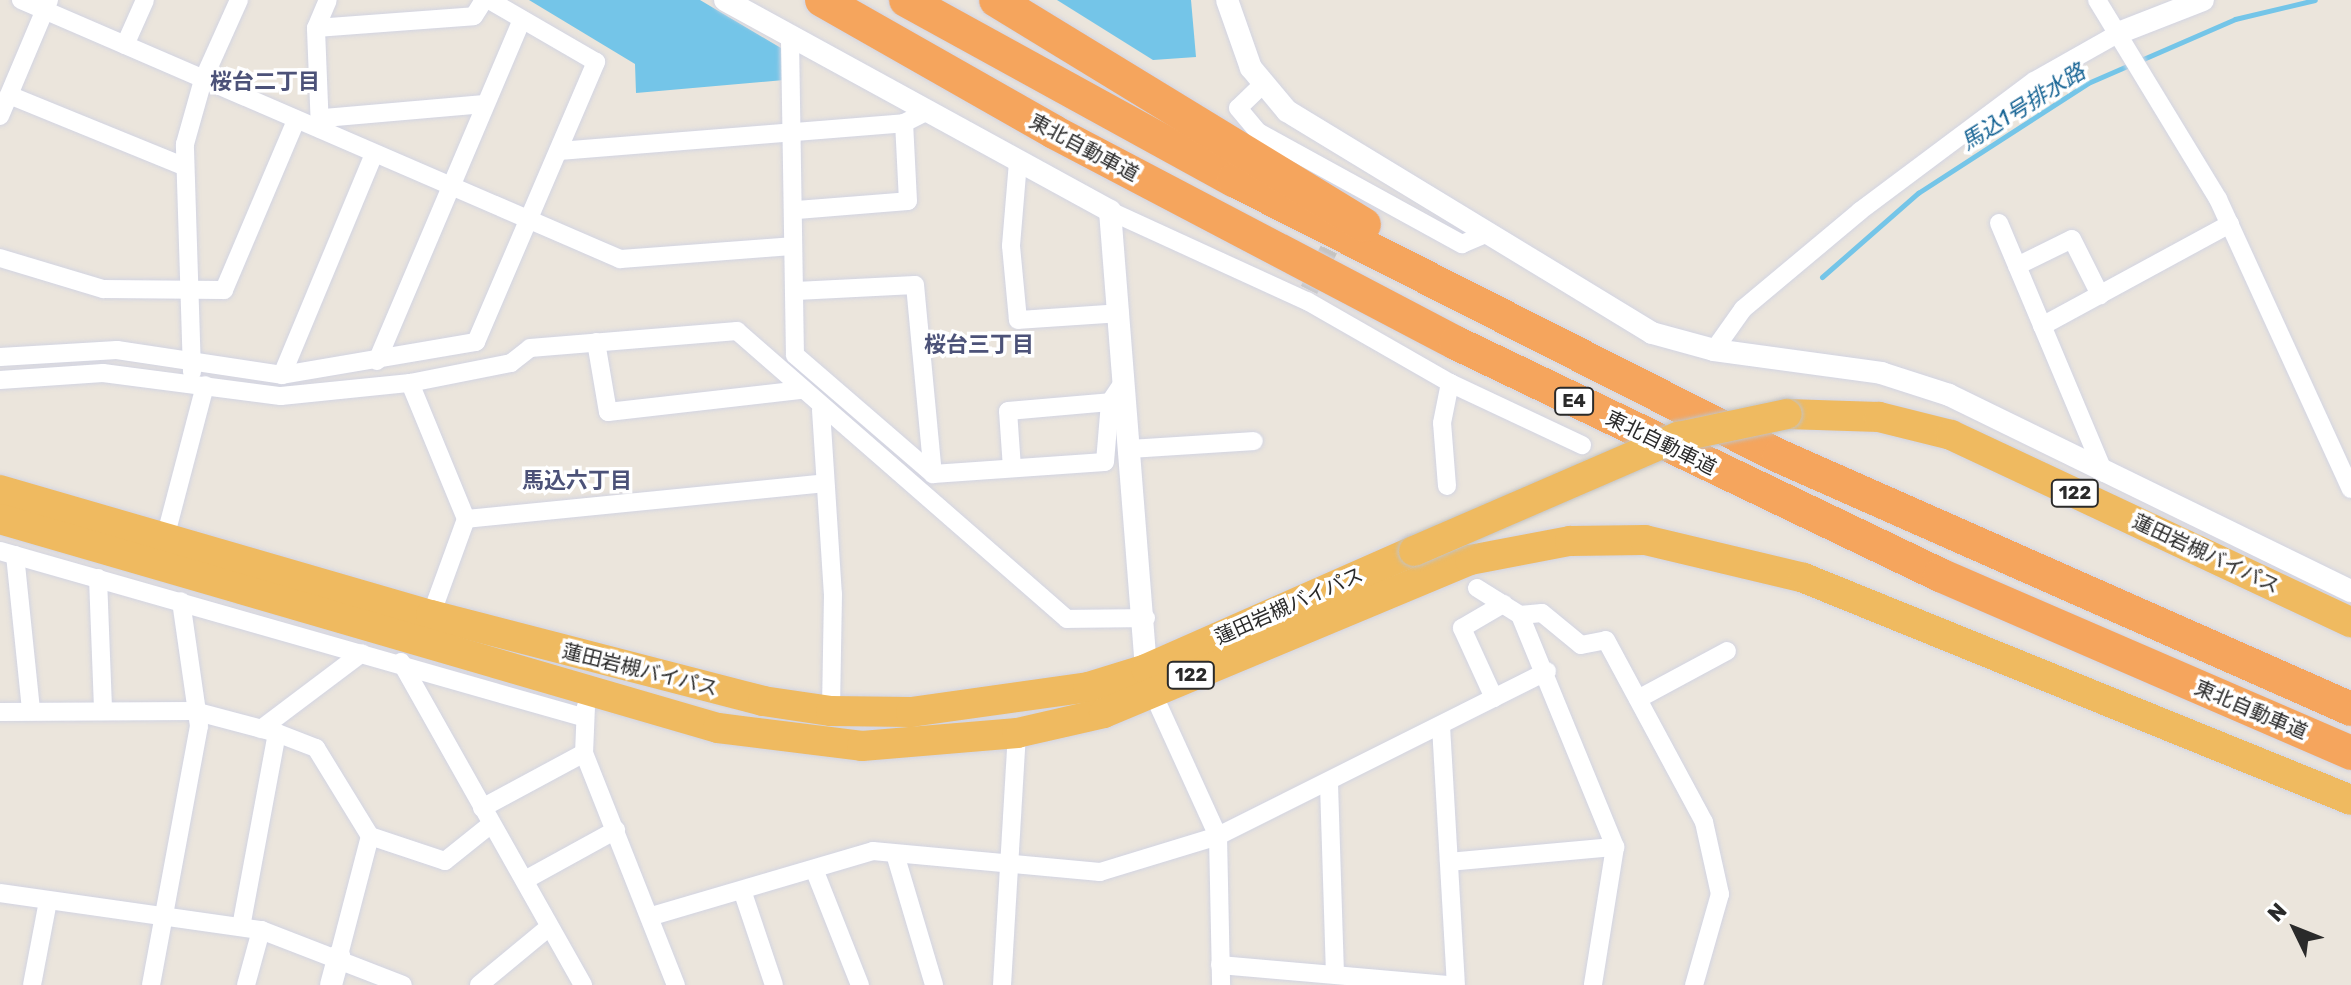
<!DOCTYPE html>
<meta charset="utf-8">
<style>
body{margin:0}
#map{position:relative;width:2351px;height:985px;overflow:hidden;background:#ebe5dc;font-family:Rubik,"Noto Sans JP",sans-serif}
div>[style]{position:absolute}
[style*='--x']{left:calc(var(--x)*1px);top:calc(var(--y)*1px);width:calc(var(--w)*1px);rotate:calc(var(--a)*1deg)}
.water>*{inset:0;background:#74c5e8}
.stream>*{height:5px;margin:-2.5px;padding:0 2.5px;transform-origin:2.5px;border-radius:2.5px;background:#74c5e8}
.minor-tunnel>*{height:18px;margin-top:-9px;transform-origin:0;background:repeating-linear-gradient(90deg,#c4c0b8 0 18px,transparent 0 27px)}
.roads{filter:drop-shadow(0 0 2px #d2d4e2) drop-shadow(0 0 2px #d2d4e2)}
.minor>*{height:18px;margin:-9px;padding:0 9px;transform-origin:9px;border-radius:9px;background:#fff}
.tertiary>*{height:22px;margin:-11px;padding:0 11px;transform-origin:11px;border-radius:11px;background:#fff}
.trunk>*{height:30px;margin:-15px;padding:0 15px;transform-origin:15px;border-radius:15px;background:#efba60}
.motorway>*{height:34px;margin:-17px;padding:0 17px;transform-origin:17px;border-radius:17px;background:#f5a55d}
.bridges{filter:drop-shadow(0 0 2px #c3c3c3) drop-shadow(0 0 2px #c3c3c3)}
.trunk-bridge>*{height:30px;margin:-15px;padding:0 15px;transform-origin:15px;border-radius:15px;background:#efba60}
span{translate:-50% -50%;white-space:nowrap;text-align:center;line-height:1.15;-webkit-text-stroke:7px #fff;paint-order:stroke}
.shield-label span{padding:2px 6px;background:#fff;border:2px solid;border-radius:6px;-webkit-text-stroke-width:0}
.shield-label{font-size:18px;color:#2a2a2a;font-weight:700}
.street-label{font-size:20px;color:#2a2a2a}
.neighbourhood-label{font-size:22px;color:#4c5278;font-weight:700}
.water-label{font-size:22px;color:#146293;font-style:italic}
.north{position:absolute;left:2255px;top:889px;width:80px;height:80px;-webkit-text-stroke:6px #fff;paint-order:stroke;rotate:313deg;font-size:22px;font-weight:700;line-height:32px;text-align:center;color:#2a2a2a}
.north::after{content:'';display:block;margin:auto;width:28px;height:36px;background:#2a2a2a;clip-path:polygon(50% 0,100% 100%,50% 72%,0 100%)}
</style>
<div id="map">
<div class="water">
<i style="clip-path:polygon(529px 0,700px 0,781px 48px,784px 80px,636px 93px,635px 64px)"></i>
<i style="clip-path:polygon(1057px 0,1191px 0,1196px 57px,1153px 60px)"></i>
</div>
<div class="stream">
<i style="--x:1822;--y:277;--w:128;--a:-41.2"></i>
<i style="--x:1918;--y:193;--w:202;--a:-32.9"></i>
<i style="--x:2088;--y:83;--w:160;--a:-23.5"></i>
<i style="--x:2235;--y:19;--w:82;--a:-13.4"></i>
</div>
<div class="minor-tunnel">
<i style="--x:1309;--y:290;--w:114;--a:-63.9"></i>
</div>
<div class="roads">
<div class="minor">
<i style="--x:21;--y:0;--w:653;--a:23.38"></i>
<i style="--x:620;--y:259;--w:173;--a:-4.3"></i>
<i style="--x:2097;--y:0;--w:233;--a:58.7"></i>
<i style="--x:2218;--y:199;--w:319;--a:65.4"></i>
<i style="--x:316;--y:28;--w:158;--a:-4.3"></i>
<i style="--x:474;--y:16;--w:19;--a:-58"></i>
<i style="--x:790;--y:39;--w:316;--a:89.1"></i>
<i style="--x:795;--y:355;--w:182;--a:40.8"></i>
<i style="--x:933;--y:474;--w:172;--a:-4"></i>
<i style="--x:1105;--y:462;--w:60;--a:-85.2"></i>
<i style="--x:1110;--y:402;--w:27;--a:-56"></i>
<i style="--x:125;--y:45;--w:49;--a:-66"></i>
<i style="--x:1262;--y:85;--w:33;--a:136"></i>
<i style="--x:1238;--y:108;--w:31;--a:50"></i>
<i style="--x:1258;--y:132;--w:233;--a:28.8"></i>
<i style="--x:1462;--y:244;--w:23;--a:-23"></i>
<i style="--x:9;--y:95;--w:190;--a:22.2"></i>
<i style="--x:0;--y:116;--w:126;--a:-67.1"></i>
<i style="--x:324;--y:118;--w:161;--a:-5"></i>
<i style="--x:320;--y:129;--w:101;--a:-92.3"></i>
<i style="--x:316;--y:28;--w:30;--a:-67"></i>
<i style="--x:559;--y:151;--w:346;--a:-4.6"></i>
<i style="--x:904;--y:123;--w:25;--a:-27"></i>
<i style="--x:1018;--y:162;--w:84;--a:94.8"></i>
<i style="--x:1011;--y:246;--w:74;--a:84.6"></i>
<i style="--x:1018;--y:320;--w:102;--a:-3.9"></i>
<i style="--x:797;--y:210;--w:111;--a:-4.6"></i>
<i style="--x:908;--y:201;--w:78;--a:-92.9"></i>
<i style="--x:1110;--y:211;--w:217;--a:24.6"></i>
<i style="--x:1307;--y:301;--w:165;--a:29.8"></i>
<i style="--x:1450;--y:383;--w:146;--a:25.2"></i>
<i style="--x:1999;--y:223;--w:271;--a:67.2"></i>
<i style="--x:0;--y:258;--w:108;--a:16.8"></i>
<i style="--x:103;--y:289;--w:121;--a:0.5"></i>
<i style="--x:224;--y:290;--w:185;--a:-67"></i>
<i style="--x:2017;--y:266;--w:61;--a:-26.1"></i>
<i style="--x:2072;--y:239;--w:63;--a:63.4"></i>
<i style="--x:796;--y:291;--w:119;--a:-2.9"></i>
<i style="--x:915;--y:285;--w:190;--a:84.6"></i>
<i style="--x:2042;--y:326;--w:214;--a:-28.5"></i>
<i style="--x:596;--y:342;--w:71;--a:80.3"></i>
<i style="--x:608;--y:412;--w:193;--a:-6.5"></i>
<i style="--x:1714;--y:350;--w:50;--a:-54.7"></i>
<i style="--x:1743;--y:309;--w:153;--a:-39.9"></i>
<i style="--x:1860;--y:211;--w:217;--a:-36.8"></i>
<i style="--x:2034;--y:81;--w:100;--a:-29.4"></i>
<i style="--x:0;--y:357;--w:117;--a:-3.4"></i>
<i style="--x:117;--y:350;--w:167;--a:8.6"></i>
<i style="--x:282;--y:375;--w:197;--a:-9.7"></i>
<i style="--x:476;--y:342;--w:305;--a:-66.8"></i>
<i style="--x:596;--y:62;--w:124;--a:-149.9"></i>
<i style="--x:377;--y:361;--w:371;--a:-67"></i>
<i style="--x:192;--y:372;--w:228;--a:-91.8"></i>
<i style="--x:185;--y:144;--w:66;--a:-74.3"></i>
<i style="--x:203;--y:80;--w:88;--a:-65.8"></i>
<i style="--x:282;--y:375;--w:239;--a:-67.4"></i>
<i style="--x:0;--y:380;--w:103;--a:-3.9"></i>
<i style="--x:103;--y:373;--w:179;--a:7.4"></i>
<i style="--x:281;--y:396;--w:130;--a:-5.8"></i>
<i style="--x:410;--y:383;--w:103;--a:-11.2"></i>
<i style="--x:511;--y:363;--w:24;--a:-38"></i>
<i style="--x:530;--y:348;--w:208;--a:-4.7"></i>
<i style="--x:737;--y:331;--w:438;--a:41.1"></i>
<i style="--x:1067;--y:619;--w:79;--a:-0.7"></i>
<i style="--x:410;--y:383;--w:147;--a:67.6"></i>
<i style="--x:466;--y:519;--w:102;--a:110"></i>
<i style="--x:821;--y:410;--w:184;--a:86.3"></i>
<i style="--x:833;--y:594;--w:117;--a:91"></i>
<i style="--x:1131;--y:449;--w:123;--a:-3.7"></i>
<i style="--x:1012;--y:468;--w:57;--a:-94"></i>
<i style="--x:1008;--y:411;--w:102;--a:-5"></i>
<i style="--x:1447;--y:486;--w:63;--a:-94.5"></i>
<i style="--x:1442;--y:423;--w:41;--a:-78.7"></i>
<i style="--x:466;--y:519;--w:360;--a:-5.7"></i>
<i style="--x:165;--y:538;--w:158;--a:-75.3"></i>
<i style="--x:0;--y:551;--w:605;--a:15.92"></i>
<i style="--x:15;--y:555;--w:156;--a:84.1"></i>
<i style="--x:98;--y:578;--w:132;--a:87.8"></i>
<i style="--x:1477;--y:588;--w:51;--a:32.1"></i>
<i style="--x:1520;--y:615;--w:22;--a:-5"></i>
<i style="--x:1542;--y:613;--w:50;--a:39.4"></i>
<i style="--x:1581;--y:645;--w:25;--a:-11"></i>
<i style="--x:1606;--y:640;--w:207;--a:61.7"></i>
<i style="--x:1704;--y:822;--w:74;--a:77.5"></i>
<i style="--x:1720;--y:894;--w:95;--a:105.9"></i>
<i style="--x:1520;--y:615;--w:251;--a:67.7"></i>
<i style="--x:1615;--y:847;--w:140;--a:99.1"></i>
<i style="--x:401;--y:662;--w:371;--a:60.6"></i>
<i style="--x:1150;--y:687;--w:164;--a:65.5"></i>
<i style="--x:1218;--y:836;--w:149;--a:88.8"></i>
<i style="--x:1494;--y:698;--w:77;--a:-114.6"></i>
<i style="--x:1462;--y:628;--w:48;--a:-30.3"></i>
<i style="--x:1638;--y:699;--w:101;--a:-28.3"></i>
<i style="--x:586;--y:706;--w:47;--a:92.4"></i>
<i style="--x:584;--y:753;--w:250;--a:68.4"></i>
<i style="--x:0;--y:712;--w:194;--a:-0.3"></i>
<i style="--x:194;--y:711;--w:86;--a:14.8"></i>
<i style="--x:277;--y:733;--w:42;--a:21"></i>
<i style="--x:316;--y:748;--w:103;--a:58.5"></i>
<i style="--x:370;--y:836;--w:79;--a:18.4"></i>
<i style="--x:445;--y:861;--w:58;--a:-38.7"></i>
<i style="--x:1441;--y:726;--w:259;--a:86.7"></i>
<i style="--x:261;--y:729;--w:126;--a:-37"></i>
<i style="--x:1329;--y:784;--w:189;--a:88.2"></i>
<i style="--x:482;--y:808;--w:116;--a:-28.3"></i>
<i style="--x:895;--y:854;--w:137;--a:73.4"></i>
<i style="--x:1449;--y:862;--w:167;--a:-5.2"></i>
<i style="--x:814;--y:869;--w:125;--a:68.4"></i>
<i style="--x:525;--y:880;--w:104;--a:-28.8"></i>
<i style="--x:742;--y:890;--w:100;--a:71.4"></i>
<i style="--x:0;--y:893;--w:264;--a:8.1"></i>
<i style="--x:261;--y:930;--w:152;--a:21.2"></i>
<i style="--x:652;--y:916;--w:230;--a:-16.4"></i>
<i style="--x:873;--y:851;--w:228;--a:5.3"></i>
<i style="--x:1100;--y:872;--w:123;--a:-17"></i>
<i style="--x:1218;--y:836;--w:368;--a:-26.6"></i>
<i style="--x:241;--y:927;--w:197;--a:-79.5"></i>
<i style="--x:339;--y:955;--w:123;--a:-75.4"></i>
<i style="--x:1220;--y:965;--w:228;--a:5"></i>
<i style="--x:32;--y:985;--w:86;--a:-79.2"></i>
<i style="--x:151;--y:985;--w:263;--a:-79.5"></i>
<i style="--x:199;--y:726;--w:126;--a:-98.2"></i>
<i style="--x:246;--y:985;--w:57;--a:-74.7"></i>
<i style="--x:479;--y:985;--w:91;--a:-39.6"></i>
<i style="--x:1002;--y:985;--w:252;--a:-86.6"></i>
</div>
<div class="tertiary">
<i style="--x:725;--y:0;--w:439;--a:28.7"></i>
<i style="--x:1110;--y:211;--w:459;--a:85.5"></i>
<i style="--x:1227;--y:0;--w:72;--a:70.6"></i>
<i style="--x:1251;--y:68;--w:56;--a:50.1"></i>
<i style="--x:1287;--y:111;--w:427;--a:31.3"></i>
<i style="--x:1652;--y:333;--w:64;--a:15.3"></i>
<i style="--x:1714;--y:350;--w:169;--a:7.8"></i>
<i style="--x:1881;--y:373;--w:71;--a:17.9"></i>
<i style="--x:1949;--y:395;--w:447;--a:26"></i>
<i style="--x:2121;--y:32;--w:88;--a:-21.3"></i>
<i style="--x:331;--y:985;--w:31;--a:-75"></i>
</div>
<div class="trunk">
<i style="--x:1787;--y:414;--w:92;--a:1.9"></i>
<i style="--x:1879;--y:417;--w:74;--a:14"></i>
<i style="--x:1951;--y:435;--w:442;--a:25.1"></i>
<i style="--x:0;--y:490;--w:449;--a:16.2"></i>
<i style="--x:431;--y:615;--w:343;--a:14.5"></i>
<i style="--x:763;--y:701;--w:69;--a:8.4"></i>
<i style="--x:831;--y:711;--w:80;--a:0.7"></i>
<i style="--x:911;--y:712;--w:179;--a:-8"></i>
<i style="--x:1088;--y:687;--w:61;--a:-17.2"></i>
<i style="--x:1146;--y:669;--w:293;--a:-23.8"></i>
<i style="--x:0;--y:519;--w:748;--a:16.23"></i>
<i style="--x:718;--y:728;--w:145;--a:7.1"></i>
<i style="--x:862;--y:746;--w:156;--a:-4.8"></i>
<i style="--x:1017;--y:733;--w:89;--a:-12.9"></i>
<i style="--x:1104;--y:713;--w:397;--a:-22.7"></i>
<i style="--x:1470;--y:560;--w:102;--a:-10.8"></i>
<i style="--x:1570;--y:541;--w:75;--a:-0.8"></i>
<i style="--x:1645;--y:540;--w:163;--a:13.4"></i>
<i style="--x:1804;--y:578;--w:590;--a:22.09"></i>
</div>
<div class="motorway">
<i style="--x:822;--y:0;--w:267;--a:29.6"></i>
<i style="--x:1054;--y:132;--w:454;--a:27.7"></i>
<i style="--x:1456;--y:343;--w:537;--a:25.61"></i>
<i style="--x:1940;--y:575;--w:448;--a:23.4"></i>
<i style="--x:906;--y:0;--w:374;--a:28.8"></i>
<i style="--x:1234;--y:180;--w:611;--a:26.86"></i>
<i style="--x:1779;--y:456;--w:625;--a:23.86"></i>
<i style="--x:996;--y:0;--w:431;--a:31.4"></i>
</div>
</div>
<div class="bridges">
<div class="trunk-bridge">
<i style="--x:1414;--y:551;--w:288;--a:-23.4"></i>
<i style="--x:1678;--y:437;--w:111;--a:-11.9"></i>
</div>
</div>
<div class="shield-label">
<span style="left:1574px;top:401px">E4</span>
<span style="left:2075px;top:493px">122</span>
<span style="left:1191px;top:675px">122</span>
</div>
<div class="street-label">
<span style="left:1084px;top:148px;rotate:28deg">東北自動車道</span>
<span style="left:1661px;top:443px;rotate:26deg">東北自動車道</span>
<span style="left:2206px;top:554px;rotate:25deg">蓮田岩槻バイパス</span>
<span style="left:1289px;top:606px;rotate:-24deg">蓮田岩槻バイパス</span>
<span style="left:640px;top:670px;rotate:14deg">蓮田岩槻バイパス</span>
<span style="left:2251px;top:710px;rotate:23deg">東北自動車道</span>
</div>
<div class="neighbourhood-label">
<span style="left:265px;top:82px">桜台二丁目</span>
<span style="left:979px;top:345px">桜台三丁目</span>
<span style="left:577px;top:481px">馬込六丁目</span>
</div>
<div class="water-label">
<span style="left:2023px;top:107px;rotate:-32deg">馬込1号排水路</span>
</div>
<div class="north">N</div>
</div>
